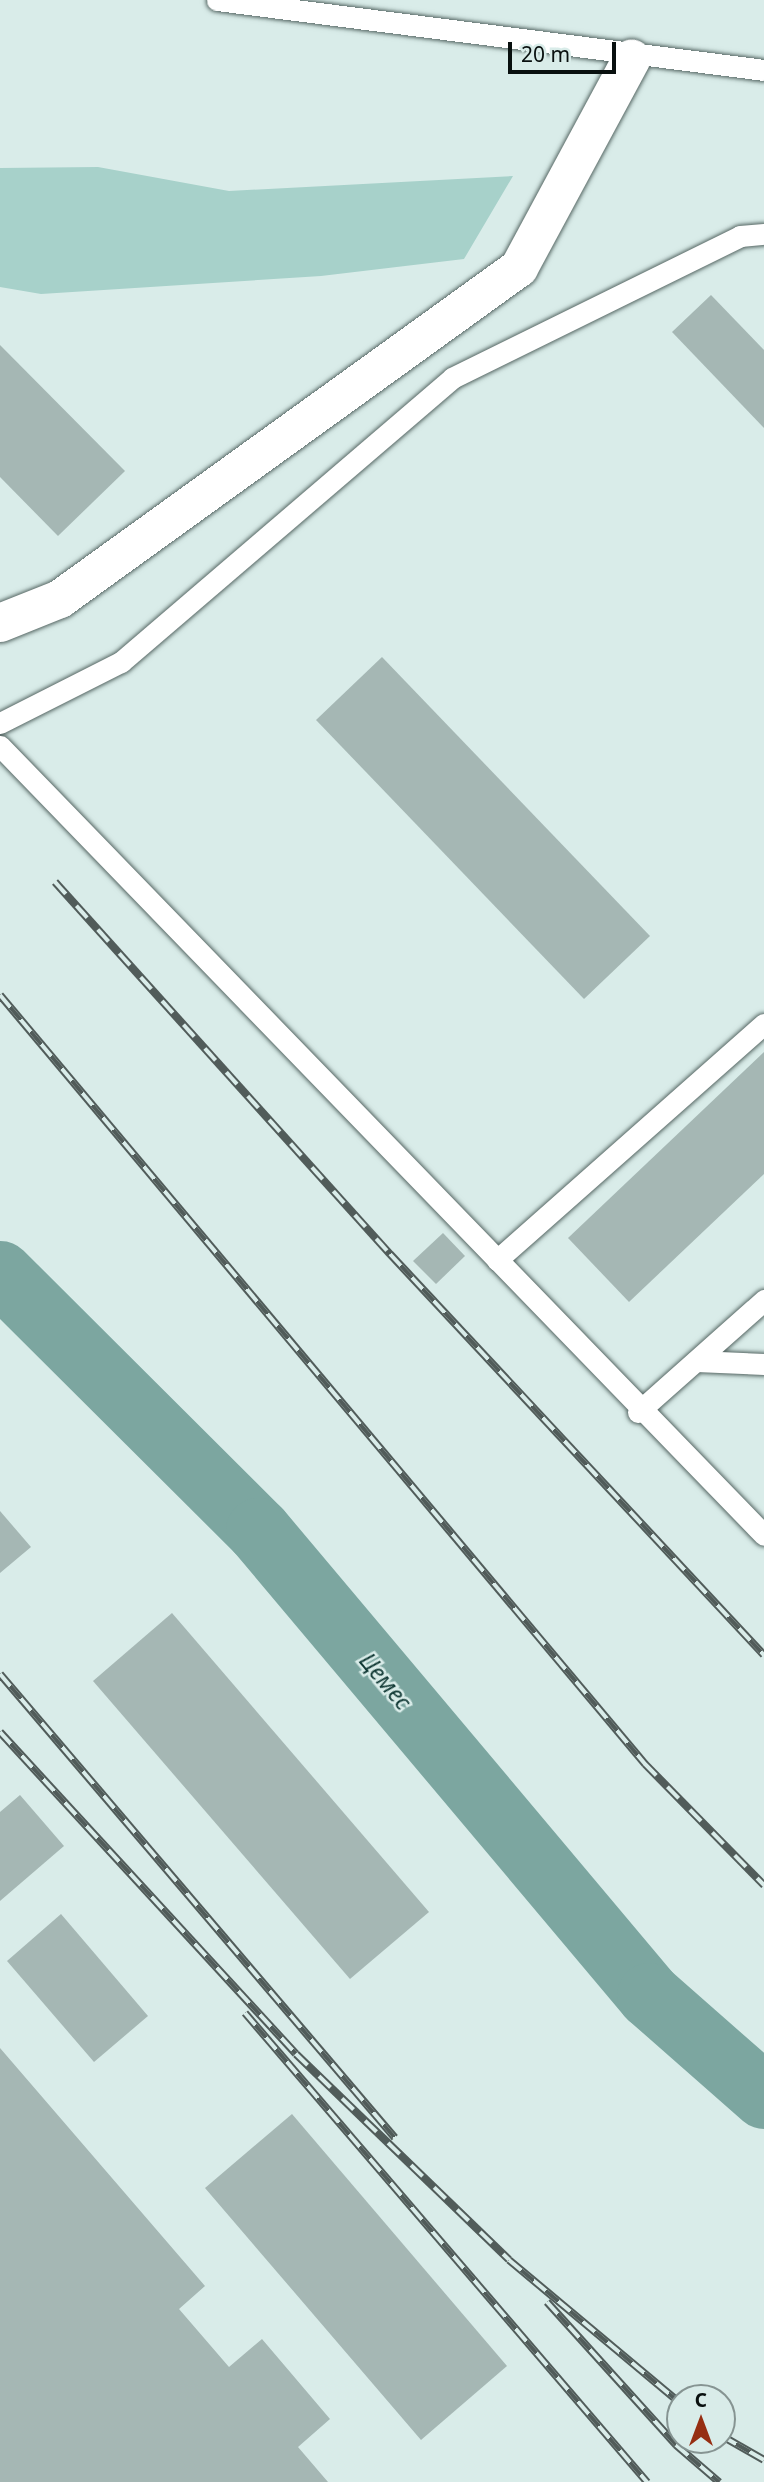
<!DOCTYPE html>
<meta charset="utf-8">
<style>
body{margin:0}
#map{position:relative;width:764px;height:2482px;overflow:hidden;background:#d9ece9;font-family:"Noto Sans",sans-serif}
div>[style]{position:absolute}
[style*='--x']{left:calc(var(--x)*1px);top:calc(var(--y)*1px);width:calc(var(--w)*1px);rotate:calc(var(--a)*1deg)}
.green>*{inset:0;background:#a7d1ca}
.river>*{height:65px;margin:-32.5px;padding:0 32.5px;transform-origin:32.5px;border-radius:32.5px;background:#7ca6a0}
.building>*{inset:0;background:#a5b7b4}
.roads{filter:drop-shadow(0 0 2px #566764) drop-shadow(0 0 2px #566764)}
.lane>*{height:21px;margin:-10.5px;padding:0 10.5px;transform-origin:10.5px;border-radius:10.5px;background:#fff}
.street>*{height:38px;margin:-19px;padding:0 19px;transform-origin:19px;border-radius:19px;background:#fff}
.rail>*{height:8px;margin-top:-4px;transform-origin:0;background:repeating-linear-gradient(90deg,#d9ece9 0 16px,#515c5a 0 32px);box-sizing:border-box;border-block:2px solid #515c5a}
span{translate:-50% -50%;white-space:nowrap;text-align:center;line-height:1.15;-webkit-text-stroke:5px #d9ece9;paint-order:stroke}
.water-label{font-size:23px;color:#113935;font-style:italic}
.north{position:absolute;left:666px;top:2384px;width:70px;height:70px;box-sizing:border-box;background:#d9ece9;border:2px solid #869492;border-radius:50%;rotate:0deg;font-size:19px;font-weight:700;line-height:28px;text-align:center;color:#09100f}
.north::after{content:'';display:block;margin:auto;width:24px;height:32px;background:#962e12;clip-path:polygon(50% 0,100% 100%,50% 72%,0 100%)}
.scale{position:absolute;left:508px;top:42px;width:108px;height:32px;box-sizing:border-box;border:4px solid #09100f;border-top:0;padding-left:9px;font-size:21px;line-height:24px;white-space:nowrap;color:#09100f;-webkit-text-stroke:5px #d9ece9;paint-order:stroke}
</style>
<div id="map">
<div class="green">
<i style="clip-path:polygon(98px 167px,229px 191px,513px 176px,464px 259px,321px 276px,41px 294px,0 287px,0 168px)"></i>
</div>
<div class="river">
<i style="--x:0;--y:1273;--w:364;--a:44.9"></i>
<i style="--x:258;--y:1530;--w:608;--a:49.94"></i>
<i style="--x:649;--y:1995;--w:153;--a:41.3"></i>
</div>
<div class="building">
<i style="clip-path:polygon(711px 295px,764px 350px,764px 428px,672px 332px)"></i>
<i style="clip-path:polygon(0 345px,125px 471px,58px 536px,0 477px)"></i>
<i style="clip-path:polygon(382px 657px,650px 936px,584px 999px,316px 720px)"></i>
<i style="clip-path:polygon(764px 1052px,764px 1174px,629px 1302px,568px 1238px)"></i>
<i style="clip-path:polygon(443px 1233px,465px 1256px,436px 1284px,413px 1261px)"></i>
<i style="clip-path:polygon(0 1511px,31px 1547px,0 1573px)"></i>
<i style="clip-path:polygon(172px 1613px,429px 1912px,350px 1979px,93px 1681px)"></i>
<i style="clip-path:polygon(20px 1795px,64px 1846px,0 1901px,0 1812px)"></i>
<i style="clip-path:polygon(61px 1914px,148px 2016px,94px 2062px,7px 1961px)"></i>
<i style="clip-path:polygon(0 2048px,205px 2286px,179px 2309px,229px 2367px,262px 2339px,330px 2419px,298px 2447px,328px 2482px,0 2482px)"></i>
<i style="clip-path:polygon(292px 2114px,507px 2366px,421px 2440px,205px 2188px)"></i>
</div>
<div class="roads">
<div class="lane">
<i style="--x:217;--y:0;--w:551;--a:7.29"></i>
<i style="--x:0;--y:723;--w:136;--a:-26.8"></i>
<i style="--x:121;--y:662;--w:436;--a:-40.6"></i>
<i style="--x:452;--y:378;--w:321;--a:-26.2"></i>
<i style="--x:740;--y:236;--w:24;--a:-5"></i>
<i style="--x:0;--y:746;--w:1098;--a:45.92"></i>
<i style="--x:497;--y:1260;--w:356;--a:-41.5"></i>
<i style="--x:696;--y:1361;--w:68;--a:2.5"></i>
<i style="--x:638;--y:1412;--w:169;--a:-41.6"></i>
</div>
<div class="street">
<i style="--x:0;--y:623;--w:65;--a:-21.8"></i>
<i style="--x:60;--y:599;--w:566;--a:-35.8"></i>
<i style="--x:519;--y:268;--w:238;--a:-61.7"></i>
</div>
</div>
<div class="rail">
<i style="--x:55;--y:882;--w:501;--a:48"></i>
<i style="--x:390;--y:1254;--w:548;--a:47"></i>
<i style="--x:0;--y:995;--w:1004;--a:50.01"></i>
<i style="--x:645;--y:1764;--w:170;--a:45.5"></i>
<i style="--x:0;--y:1674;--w:609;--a:49.59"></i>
<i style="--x:0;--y:1732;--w:437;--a:47.4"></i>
<i style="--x:296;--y:2054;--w:296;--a:44"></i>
<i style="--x:509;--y:2260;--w:223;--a:39.9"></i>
<i style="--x:245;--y:2013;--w:618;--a:49.4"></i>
<i style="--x:547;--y:2302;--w:193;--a:47.9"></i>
<i style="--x:676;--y:2445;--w:57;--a:40.7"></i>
<i style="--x:722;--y:2436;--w:48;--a:29.7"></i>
</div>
<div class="water-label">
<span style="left:386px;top:1681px;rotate:50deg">Цемес</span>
</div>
<div class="north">С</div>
<div class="scale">20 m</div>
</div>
